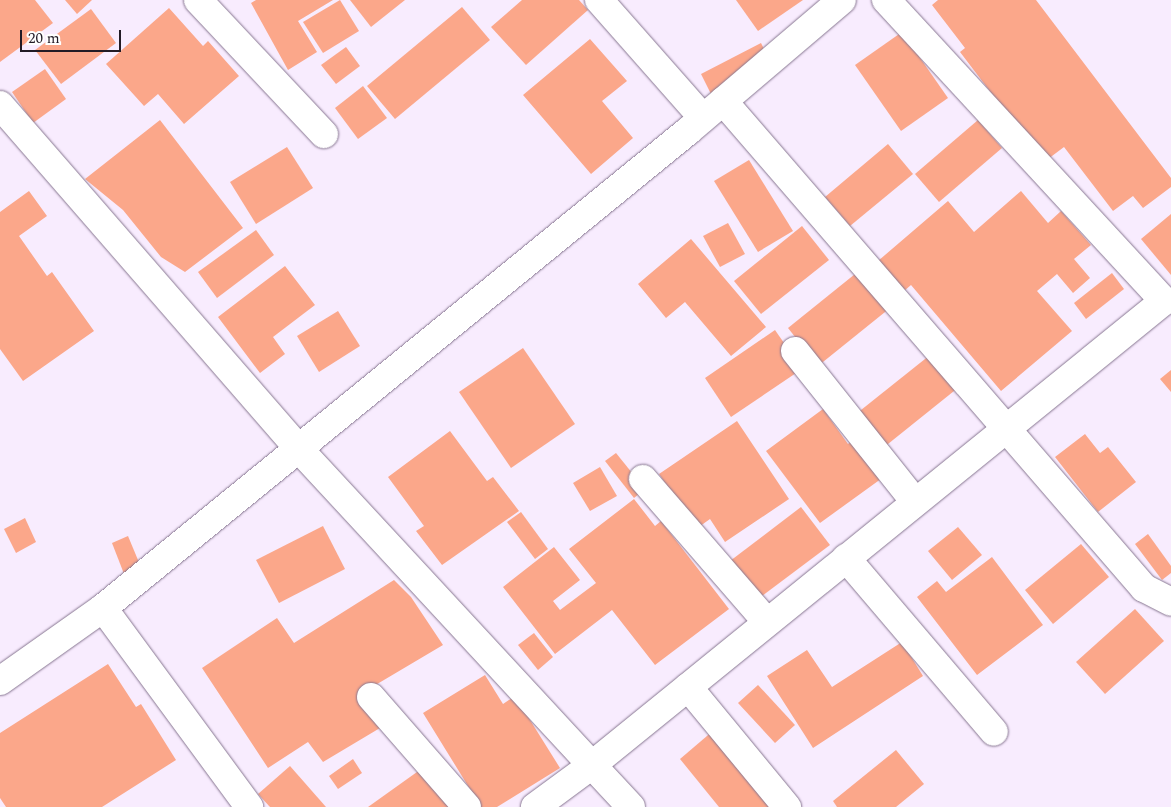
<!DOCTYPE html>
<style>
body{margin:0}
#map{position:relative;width:1171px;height:807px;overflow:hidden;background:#f8ecfe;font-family:Spectral,serif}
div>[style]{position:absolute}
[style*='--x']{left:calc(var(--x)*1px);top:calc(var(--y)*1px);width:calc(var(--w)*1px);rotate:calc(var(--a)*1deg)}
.building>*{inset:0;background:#fba78a}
.roads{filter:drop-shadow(0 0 1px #877691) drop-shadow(0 0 1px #877691)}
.minor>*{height:28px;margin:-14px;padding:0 14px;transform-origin:14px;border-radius:14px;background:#fff}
span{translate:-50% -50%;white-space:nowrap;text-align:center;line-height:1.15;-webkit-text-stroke:4px #fff;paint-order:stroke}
.scale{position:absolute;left:20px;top:30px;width:101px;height:22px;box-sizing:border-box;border:2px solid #221b26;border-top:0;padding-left:6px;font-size:15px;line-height:18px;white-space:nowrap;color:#221b26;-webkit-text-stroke:4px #fff;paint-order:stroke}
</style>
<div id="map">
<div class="building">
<i style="clip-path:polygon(0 0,35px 0,53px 23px,0 62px)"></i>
<i style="clip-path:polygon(65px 0,92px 0,77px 14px)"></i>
<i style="clip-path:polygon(256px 0,333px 0,298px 21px,317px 52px,288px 70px,251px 3px)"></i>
<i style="clip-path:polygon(340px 0,359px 31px,323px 53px,303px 22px)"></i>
<i style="clip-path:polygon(350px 0,405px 0,371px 27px)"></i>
<i style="clip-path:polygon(522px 0,579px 0,588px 10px,526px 65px,491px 27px)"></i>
<i style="clip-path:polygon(736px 0,803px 0,758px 31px)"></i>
<i style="clip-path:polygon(938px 0,1036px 0,1171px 178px,1171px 187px,1143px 208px,1133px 196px,1113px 211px,1064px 147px,1044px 162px,960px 52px,965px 48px,932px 5px)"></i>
<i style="clip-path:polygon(462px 7px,490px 40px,395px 119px,367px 86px)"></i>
<i style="clip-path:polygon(169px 8px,203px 46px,208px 41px,239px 76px,184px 124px,158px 94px,144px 106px,106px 64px)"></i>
<i style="clip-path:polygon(91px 9px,116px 43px,61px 84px,35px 50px)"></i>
<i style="clip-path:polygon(902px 32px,948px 98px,901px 131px,855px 65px)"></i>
<i style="clip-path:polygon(590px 39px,627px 81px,602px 101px,633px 138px,591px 174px,523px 95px)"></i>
<i style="clip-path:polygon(761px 43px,771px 63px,715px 102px,701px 74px)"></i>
<i style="clip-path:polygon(346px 47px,360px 66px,336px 84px,321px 65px)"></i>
<i style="clip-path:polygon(45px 69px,66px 99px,33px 123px,12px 92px)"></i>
<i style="clip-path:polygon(363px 86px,387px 118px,358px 139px,335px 108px)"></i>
<i style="clip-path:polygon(160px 120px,243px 228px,185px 272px,161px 257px,123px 210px,85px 179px)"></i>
<i style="clip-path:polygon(978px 120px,1002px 148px,939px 202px,915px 174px)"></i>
<i style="clip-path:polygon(888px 144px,913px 174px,850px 226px,825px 197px)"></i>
<i style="clip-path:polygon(287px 147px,313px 188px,256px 224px,230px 182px)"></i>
<i style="clip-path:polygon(749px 160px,793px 231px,758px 252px,714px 181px)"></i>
<i style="clip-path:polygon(29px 191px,47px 216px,19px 236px,47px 276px,52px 272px,94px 331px,23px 381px,0 349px,0 212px)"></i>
<i style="clip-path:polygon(1021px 191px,1048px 223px,1061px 211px,1091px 245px,1074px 259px,1090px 278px,1073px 293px,1057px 274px,1037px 291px,1072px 331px,1001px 391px,911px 285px,904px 291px,878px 261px,948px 201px,974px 232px)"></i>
<i style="clip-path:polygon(1171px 214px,1171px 275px,1141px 239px)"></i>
<i style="clip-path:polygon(728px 223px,745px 254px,720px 267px,703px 236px)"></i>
<i style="clip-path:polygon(802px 226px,829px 260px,761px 314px,734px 281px)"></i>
<i style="clip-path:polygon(256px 230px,274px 255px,217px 298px,198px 272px)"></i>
<i style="clip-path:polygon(691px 239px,766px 327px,731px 356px,685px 302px,666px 318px,638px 284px)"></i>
<i style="clip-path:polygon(285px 266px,315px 305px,273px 337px,285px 354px,260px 373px,218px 317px)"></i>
<i style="clip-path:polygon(860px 270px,890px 308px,818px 366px,788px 328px)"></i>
<i style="clip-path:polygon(1112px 273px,1124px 289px,1086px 319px,1074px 303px)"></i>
<i style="clip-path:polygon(338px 311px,360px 346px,319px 372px,297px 336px)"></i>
<i style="clip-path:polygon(775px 330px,802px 369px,731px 417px,705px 378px)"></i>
<i style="clip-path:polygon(523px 348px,575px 424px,511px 468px,459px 392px)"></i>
<i style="clip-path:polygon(930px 355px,959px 387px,883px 448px,856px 414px)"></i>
<i style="clip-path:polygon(1171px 370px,1171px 392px,1160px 379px)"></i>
<i style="clip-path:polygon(823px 409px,848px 444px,857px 437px,885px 476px,820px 523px,766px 451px)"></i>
<i style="clip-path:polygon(737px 421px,789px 499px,725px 542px,710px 519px,696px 529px,659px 474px)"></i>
<i style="clip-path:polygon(450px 431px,487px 481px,493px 477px,519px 511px,442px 565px,416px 531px,424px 526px,388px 477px)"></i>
<i style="clip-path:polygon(1085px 434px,1100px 453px,1108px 447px,1136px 482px,1098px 512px,1055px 457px)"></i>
<i style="clip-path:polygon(616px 453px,645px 489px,634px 498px,605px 461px)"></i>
<i style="clip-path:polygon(600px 467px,617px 496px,590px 511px,573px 483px)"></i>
<i style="clip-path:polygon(634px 499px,655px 526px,661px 521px,729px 609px,655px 665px,612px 610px,555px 654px,503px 587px,554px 547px,580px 580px,553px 601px,560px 610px,596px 583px,569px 549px)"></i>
<i style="clip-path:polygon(801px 507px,830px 545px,758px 599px,730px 561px)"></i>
<i style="clip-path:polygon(521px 512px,548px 549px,535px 559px,507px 522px)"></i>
<i style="clip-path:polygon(25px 518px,36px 542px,16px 553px,4px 529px)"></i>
<i style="clip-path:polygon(323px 526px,345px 569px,279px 603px,256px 560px)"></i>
<i style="clip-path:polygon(958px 527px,982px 555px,952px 580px,928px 551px)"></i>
<i style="clip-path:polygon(1148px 534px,1171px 566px,1171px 573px,1162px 580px,1135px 544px)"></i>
<i style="clip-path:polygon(128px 536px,143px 572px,126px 579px,112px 543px)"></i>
<i style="clip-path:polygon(1081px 544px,1109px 577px,1053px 624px,1025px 590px)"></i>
<i style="clip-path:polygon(992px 557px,1043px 625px,977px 675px,917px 597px,937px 581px,946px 592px)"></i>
<i style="clip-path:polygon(394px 580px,411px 597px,443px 645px,362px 693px,380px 728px,323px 762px,308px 742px,268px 768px,202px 668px,277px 618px,294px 643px)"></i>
<i style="clip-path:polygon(1135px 609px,1164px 641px,1105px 694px,1076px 662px)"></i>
<i style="clip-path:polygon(534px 633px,553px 657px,538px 670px,518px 645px)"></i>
<i style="clip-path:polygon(902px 642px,923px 676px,813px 748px,767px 676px,807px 650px,832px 687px)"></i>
<i style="clip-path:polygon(108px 664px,136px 707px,141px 704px,176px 760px,102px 807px,6px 807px,0 798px,0 733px)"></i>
<i style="clip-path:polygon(485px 675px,503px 704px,515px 696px,560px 768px,497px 807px,481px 807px,423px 713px)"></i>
<i style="clip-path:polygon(758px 685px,795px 725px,775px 743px,738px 703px)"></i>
<i style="clip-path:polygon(714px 730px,777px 807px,719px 807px,680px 759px)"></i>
<i style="clip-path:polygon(896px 750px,924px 784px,896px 807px,837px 807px,833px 801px)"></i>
<i style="clip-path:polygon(353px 759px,362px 773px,338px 789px,329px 776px)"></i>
<i style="clip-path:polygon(290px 766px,326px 807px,270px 807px,258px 794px)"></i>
<i style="clip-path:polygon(424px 767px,453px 807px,368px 807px)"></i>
</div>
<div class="roads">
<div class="minor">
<i style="--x:198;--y:0;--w:184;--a:46.8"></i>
<i style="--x:599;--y:0;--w:157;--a:48.6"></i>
<i style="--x:723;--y:101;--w:644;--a:49.16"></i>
<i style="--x:1144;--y:588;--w:30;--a:27"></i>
<i style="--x:0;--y:105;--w:456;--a:49"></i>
<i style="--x:299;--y:449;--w:431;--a:47.2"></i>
<i style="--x:592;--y:765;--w:71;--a:143.6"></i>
<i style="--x:795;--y:351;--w:193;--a:51.5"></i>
<i style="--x:643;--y:479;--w:189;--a:49.1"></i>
<i style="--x:846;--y:558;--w:228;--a:49.6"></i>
<i style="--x:103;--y:608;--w:247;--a:53.7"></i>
<i style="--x:0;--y:681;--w:126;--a:-35.3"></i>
<i style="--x:103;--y:608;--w:755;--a:-39.19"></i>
<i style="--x:688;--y:131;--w:202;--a:-40.4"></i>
<i style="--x:688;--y:687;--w:156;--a:50.5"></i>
<i style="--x:371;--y:697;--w:146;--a:48.9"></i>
<i style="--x:631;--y:807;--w:57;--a:-132.9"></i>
<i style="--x:592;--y:765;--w:737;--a:-39.05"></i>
<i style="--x:1164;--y:301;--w:410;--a:-132.7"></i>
</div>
</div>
<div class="scale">20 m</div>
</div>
